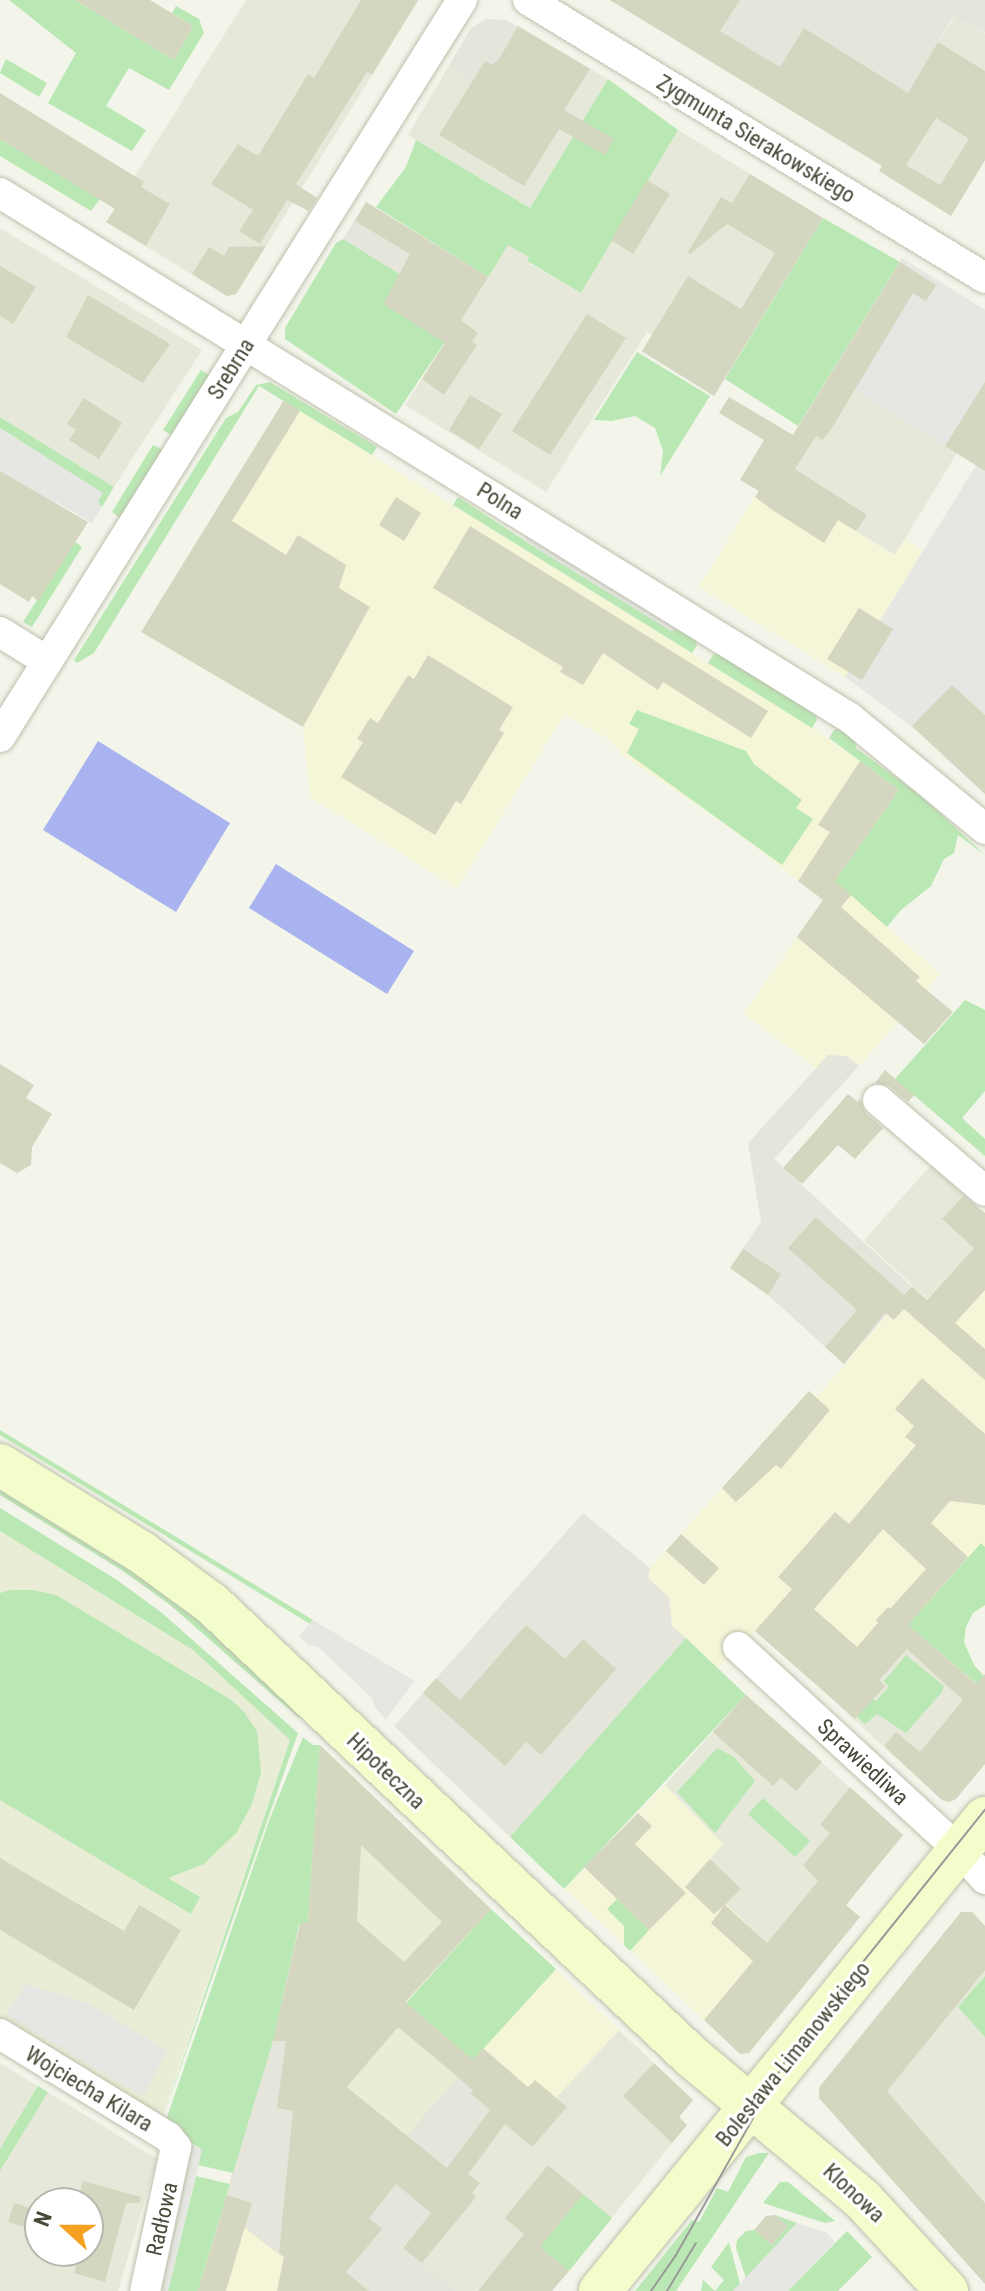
<!DOCTYPE html>
<meta charset="utf-8">
<style>
body{margin:0}
#map{position:relative;width:985px;height:2291px;overflow:hidden;background:#f3f5ea;font-family:"Roboto Condensed",sans-serif}
div>[style]{position:absolute}
[style*='--x']{left:calc(var(--x)*1px);top:calc(var(--y)*1px);width:calc(var(--w)*1px);rotate:calc(var(--a)*1deg)}
.residential>*{inset:0;background:#e6e9d9}
.commercial>*{inset:0;background:#f5f6d7}
.industrial>*{inset:0;background:#e5e5dc}
.education>*{inset:0;background:#e9edd5}
.green>*{inset:0;background:#bae8b4}
.parking>*{inset:0;background:#e6e7e2}
.water>*{inset:0;background:#a9b3ef}
.building>*{inset:0;background:#d5d6c0}
.roads{filter:drop-shadow(0 0 2px #bec0ad) drop-shadow(0 0 2px #bec0ad)}
.street>*{height:30px;margin:-15px;padding:0 15px;transform-origin:15px;border-radius:15px;background:#fff}
.secondary>*{height:42px;margin:-21px;padding:0 21px;transform-origin:21px;border-radius:21px;background:#f3fdcc}
.tram>*{height:2px;margin:-1px;padding:0 1px;transform-origin:1px;border-radius:1px;background:#999}
span{translate:-50% -50%;white-space:nowrap;text-align:center;line-height:1.15;-webkit-text-stroke:6px #fff;paint-order:stroke}
.street-label{font-size:22px;color:#484938}
.north{position:absolute;left:24px;top:2187px;width:80px;height:80px;box-sizing:border-box;background:#fff;border:2px solid #b6b6af;border-radius:50%;rotate:291deg;font-size:22px;font-weight:700;line-height:32px;text-align:center;color:#484938}
.north::after{content:'';display:block;margin:auto;width:28px;height:36px;background:#f5a121;clip-path:polygon(50% 0,100% 100%,50% 72%,0 100%)}
</style>
<div id="map">
<div class="residential">
<i style="clip-path:polygon(246px 0,419px 0,236px 294px,227px 296px,106px 222px)"></i>
<i style="clip-path:polygon(954px 17px,985px 34px,985px 160px,951px 216px,879px 171px,941px 72px,926px 62px)"></i>
<i style="clip-path:polygon(545px 42px,608px 79px,530px 208px,408px 135px,448px 67px,508px 102px)"></i>
<i style="clip-path:polygon(678px 130px,823px 218px,714px 396px,642px 352px,652px 335px,647px 332px,546px 492px,405px 405px,508px 244px,530px 258px,527px 262px,581px 293px)"></i>
<i style="clip-path:polygon(0 228px,202px 350px,114px 487px,0 417px)"></i>
<i style="clip-path:polygon(830px 375px,957px 453px,895px 555px,767px 477px)"></i>
<i style="clip-path:polygon(931px 1165px,985px 1213px,985px 1236px,927px 1299px,864px 1240px)"></i>
<i style="clip-path:polygon(908px 1625px,985px 1691px,942px 1800px,838px 1705px)"></i>
<i style="clip-path:polygon(746px 1695px,903px 1835px,846px 1905px,860px 1917px,807px 1982px,695px 1875px,723px 1844px,665px 1785px)"></i>
<i style="clip-path:polygon(961px 1912px,972px 1912px,985px 1926px,985px 2283px,819px 2098px,819px 2087px)"></i>
<i style="clip-path:polygon(619px 2030px,693px 2100px,679px 2117px,687px 2125px,552px 2291px,455px 2291px,403px 2248px,481px 2153px,501px 2121px,538px 2117px)"></i>
<i style="clip-path:polygon(evenodd,0 2063px,157px 2159px,118px 2291px,0 2291px,0 2063px,40px 2203px,88px 2203px,88px 2251px,40px 2251px,40px 2203px)"></i>
</div>
<div class="commercial">
<i style="clip-path:polygon(300px 411px,820px 733px,899px 790px,836px 881px,940px 974px,859px 1066px,847px 1056px,829px 1055px,817px 1068px,744px 1014px,823px 900px,733px 830px,622px 755px,609px 739px,564px 715px,457px 888px,310px 797px,303px 727px,157px 642px)"></i>
<i style="clip-path:polygon(767px 477px,894px 555px,905px 539px,923px 551px,845px 677px,699px 587px)"></i>
<i style="clip-path:polygon(985px 1226px,985px 1547px,980px 1544px,838px 1704px,755px 1631px,718px 1668px,672px 1626px,669px 1597px,648px 1578px,650px 1568px,809px 1391px,817px 1397px,912px 1286px,928px 1299px,984px 1237px)"></i>
<i style="clip-path:polygon(665px 1785px,723px 1844px,696px 1875px,807px 1982px,749px 2053px,740px 2054px,565px 1889px)"></i>
<i style="clip-path:polygon(556px 1969px,619px 2030px,538px 2117px,473px 2060px)"></i>
<i style="clip-path:polygon(222px 2210px,279px 2253px,326px 2291px,198px 2291px)"></i>
</div>
<div class="industrial">
<i style="clip-path:polygon(610px 0,985px 0,985px 33px,953px 17px,926px 62px,882px 166px)"></i>
<i style="clip-path:polygon(486px 19px,506px 20px,545px 42px,508px 102px,448px 67px,471px 28px)"></i>
<i style="clip-path:polygon(366px 202px,488px 277px,464px 314px,343px 239px)"></i>
<i style="clip-path:polygon(828px 1055px,847px 1056px,859px 1066px,774px 1159px,911px 1286px,844px 1364px,768px 1295px,730px 1268px,761px 1222px,748px 1143px)"></i>
<i style="clip-path:polygon(583px 1513px,650px 1568px,648px 1578px,669px 1597px,672px 1626px,686px 1638px,510px 1837px,394px 1726px)"></i>
<i style="clip-path:polygon(308px 1922px,298px 2048px,406px 2135px,473px 2060px,518px 2100px,481px 2153px,403px 2247px,455px 2291px,326px 2291px,222px 2210px,300px 1924px)"></i>
</div>
<div class="education">
<i style="clip-path:polygon(0 1531px,193px 1650px,290px 1740px,162px 2117px,0 2019px)"></i>
<i style="clip-path:polygon(320px 1745px,491px 1909px,406px 2003px,473px 2060px,407px 2135px,298px 2047px)"></i>
</div>
<div class="green">
<i style="clip-path:polygon(9px 0,75px 0,174px 60px,193px 26px,172px 13px,176px 6px,199px 19px,204px 33px,169px 90px,129px 68px,106px 106px,146px 130px,132px 151px,48px 103px,76px 53px)"></i>
<i style="clip-path:polygon(6px 59px,47px 83px,39px 97px,0 73px)"></i>
<i style="clip-path:polygon(608px 79px,678px 130px,581px 293px,527px 261px,529px 257px,508px 245px,488px 277px,376px 207px,406px 167px,416px 140px,530px 208px)"></i>
<i style="clip-path:polygon(0 139px,100px 199px,91px 211px,0 156px)"></i>
<i style="clip-path:polygon(823px 218px,900px 262px,798px 426px,725px 379px)"></i>
<i style="clip-path:polygon(343px 239px,464px 314px,396px 414px,285px 339px,285px 328px,336px 243px)"></i>
<i style="clip-path:polygon(637px 352px,710px 396px,660px 476px,663px 451px,655px 428px,635px 416px,612px 421px,594px 420px)"></i>
<i style="clip-path:polygon(201px 370px,212px 377px,178px 433px,170px 434px,163px 430px)"></i>
<i style="clip-path:polygon(270px 382px,377px 447px,372px 455px,259px 386px,94px 653px,77px 663px,74px 660px,226px 418px,238px 412px,256px 385px)"></i>
<i style="clip-path:polygon(0 417px,114px 487px,102px 507px,97px 501px,102px 493px,0 428px)"></i>
<i style="clip-path:polygon(153px 445px,165px 451px,120px 518px,112px 512px)"></i>
<i style="clip-path:polygon(458px 497px,527px 542px,694px 635px,697px 645px,692px 653px,453px 505px)"></i>
<i style="clip-path:polygon(74px 541px,82px 547px,32px 627px,23px 622px)"></i>
<i style="clip-path:polygon(723px 652px,815px 709px,817px 720px,812px 728px,708px 663px,713px 655px)"></i>
<i style="clip-path:polygon(637px 710px,746px 751px,754px 764px,802px 800px,796px 808px,813px 819px,782px 865px,627px 753px,639px 729px,629px 724px)"></i>
<i style="clip-path:polygon(844px 727px,855px 735px,856px 748px,920px 795px,985px 855px,958px 835px,954px 853px,944px 859px,931px 886px,901px 910px,887px 927px,835px 881px,899px 790px,829px 738px,834px 730px)"></i>
<i style="clip-path:polygon(965px 1000px,985px 1010px,985px 1091px,962px 1118px,985px 1139px,985px 1156px,895px 1079px)"></i>
<i style="clip-path:polygon(0 1430px,313px 1620px,310px 1624px,0 1435px)"></i>
<i style="clip-path:polygon(0 1483px,157px 1581px,301px 1709px,299px 1718px,169px 1604px,123px 1571px,0 1495px)"></i>
<i style="clip-path:polygon(0 1508px,117px 1580px,162px 1613px,298px 1733px,163px 2118px,290px 1740px,193px 1650px,0 1531px)"></i>
<i style="clip-path:polygon(981px 1543px,985px 1547px,985px 1605px,973px 1613px,966px 1627px,964px 1642px,974px 1665px,985px 1677px,985px 1691px,908px 1625px)"></i>
<i style="clip-path:polygon(10px 1590px,33px 1590px,56px 1595px,230px 1699px,244px 1712px,257px 1731px,261px 1772px,252px 1804px,237px 1832px,204px 1864px,168px 1878px,200px 1897px,191px 1914px,0 1800px,0 1593px)"></i>
<i style="clip-path:polygon(686px 1638px,746px 1695px,564px 1889px,510px 1837px)"></i>
<i style="clip-path:polygon(906px 1655px,944px 1686px,942px 1692px,906px 1733px,877px 1714px,865px 1724px,855px 1715px,871px 1699px,876px 1701px,889px 1687px,884px 1681px)"></i>
<i style="clip-path:polygon(303px 1737px,313px 1745px,320px 1745px,308px 1922px,299px 1925px,273px 2041px,233px 2173px,198px 2165px,201px 2149px,164px 2126px,270px 1818px)"></i>
<i style="clip-path:polygon(717px 1748px,734px 1757px,755px 1781px,715px 1833px,677px 1792px)"></i>
<i style="clip-path:polygon(763px 1798px,810px 1841px,795px 1857px,748px 1814px)"></i>
<i style="clip-path:polygon(617px 1899px,649px 1930px,630px 1951px,624px 1945px,624px 1926px,607px 1909px)"></i>
<i style="clip-path:polygon(491px 1909px,556px 1969px,473px 2060px,406px 2003px)"></i>
<i style="clip-path:polygon(985px 1976px,985px 2037px,958px 2007px)"></i>
<i style="clip-path:polygon(38px 2086px,48px 2092px,0 2171px,0 2149px)"></i>
<i style="clip-path:polygon(759px 2153px,769px 2153px,676px 2291px,635px 2291px,692px 2220px,699px 2222px,717px 2188px,728px 2192px,746px 2157px)"></i>
<i style="clip-path:polygon(196px 2176px,230px 2184px,198px 2291px,168px 2291px)"></i>
<i style="clip-path:polygon(780px 2182px,788px 2182px,835px 2221px,825px 2223px,763px 2203px)"></i>
<i style="clip-path:polygon(583px 2194px,612px 2218px,569px 2271px,540px 2247px)"></i>
<i style="clip-path:polygon(775px 2215px,797px 2223px,746px 2278px,736px 2248px,737px 2240px,746px 2231px,754px 2230px,772px 2245px,788px 2226px)"></i>
<i style="clip-path:polygon(847px 2231px,872px 2257px,838px 2291px,788px 2291px)"></i>
<i style="clip-path:polygon(729px 2242px,740px 2284px,733px 2291px,701px 2291px,703px 2280px,715px 2291px,724px 2280px,711px 2267px)"></i>
</div>
<div class="parking">
<i style="clip-path:polygon(902px 258px,985px 310px,985px 410px,957px 453px,830px 375px)"></i>
<i style="clip-path:polygon(0 428px,103px 493px,98px 501px,102px 507px,92px 523px,56px 502px,54px 505px,0 471px)"></i>
<i style="clip-path:polygon(985px 451px,985px 794px,911px 726px,845px 677px)"></i>
<i style="clip-path:polygon(523px 529px,684px 628px,671px 631px,526px 542px)"></i>
<i style="clip-path:polygon(313px 1620px,415px 1681px,386px 1719px,376px 1709px,372px 1698px,318px 1647px,308px 1645px,299px 1636px)"></i>
<i style="clip-path:polygon(26px 1984px,87px 2003px,167px 2050px,143px 2097px,6px 2015px)"></i>
<i style="clip-path:polygon(192px 2144px,202px 2150px,168px 2291px,156px 2291px)"></i>
<i style="clip-path:polygon(797px 2223px,826px 2232px,835px 2242px,788px 2291px,733px 2291px)"></i>
</div>
<div class="water">
<i style="clip-path:polygon(98px 741px,230px 823px,176px 912px,43px 830px)"></i>
<i style="clip-path:polygon(276px 864px,414px 951px,387px 994px,249px 908px)"></i>
</div>
<div class="building">
<i style="clip-path:polygon(75px 0,150px 0,193px 26px,174px 60px)"></i>
<i style="clip-path:polygon(361px 0,418px 0,372px 75px,367px 72px,296px 184px,317px 198px,309px 211px,287px 200px,260px 244px,239px 231px,253px 210px,211px 184px,238px 144px,258px 156px,308px 74px,314px 78px)"></i>
<i style="clip-path:polygon(evenodd,610px 0,740px 0,720px 31px,780px 67px,804px 28px,908px 93px,938px 42px,985px 71px,985px 160px,951px 216px,879px 171px,882px 166px,610px 0,936px 118px,969px 139px,940px 185px,906px 165px,936px 118px)"></i>
<i style="clip-path:polygon(518px 26px,590px 69px,564px 110px,614px 139px,605px 155px,559px 129px,524px 186px,439px 135px,485px 61px,492px 65px,499px 59px)"></i>
<i style="clip-path:polygon(0 93px,144px 182px,141px 187px,170px 204px,146px 246px,106px 222px,115px 209px,0 139px)"></i>
<i style="clip-path:polygon(750px 174px,823px 218px,714px 396px,642px 351px,688px 276px,741px 309px,775px 253px,727px 224px,690px 254px,688px 252px,721px 197px,732px 203px)"></i>
<i style="clip-path:polygon(647px 180px,670px 194px,633px 254px,611px 240px)"></i>
<i style="clip-path:polygon(366px 202px,488px 277px,461px 320px,478px 333px,472px 342px,477px 345px,444px 395px,422px 379px,445px 343px,383px 304px,410px 254px,355px 221px)"></i>
<i style="clip-path:polygon(266px 246px,236px 294px,227px 296px,192px 274px,209px 247px,224px 256px,229px 247px)"></i>
<i style="clip-path:polygon(900px 262px,936px 285px,926px 301px,913px 293px,830px 431px,822px 440px,816px 436px,795px 469px,867px 515px,856px 531px,838px 520px,824px 543px,771px 509px,755px 497px,759px 491px,740px 480px,764px 440px,719px 413px,729px 397px,793px 435px)"></i>
<i style="clip-path:polygon(0 266px,36px 287px,13px 324px,0 316px)"></i>
<i style="clip-path:polygon(88px 295px,170px 344px,143px 383px,66px 337px)"></i>
<i style="clip-path:polygon(587px 314px,626px 338px,550px 455px,512px 431px)"></i>
<i style="clip-path:polygon(985px 382px,985px 471px,945px 446px)"></i>
<i style="clip-path:polygon(470px 395px,502px 414px,479px 449px,449px 430px)"></i>
<i style="clip-path:polygon(84px 398px,122px 423px,99px 459px,69px 440px,76px 430px,67px 424px)"></i>
<i style="clip-path:polygon(284px 400px,300px 411px,232px 521px,286px 555px,298px 535px,346px 565px,339px 588px,370px 607px,303px 727px,141px 632px)"></i>
<i style="clip-path:polygon(0 471px,88px 522px,38px 601px,32px 596px,29px 602px,0 584px)"></i>
<i style="clip-path:polygon(396px 497px,421px 513px,404px 541px,379px 525px)"></i>
<i style="clip-path:polygon(470px 526px,768px 711px,751px 738px,663px 682px,658px 690px,603px 653px,583px 685px,560px 672px,563px 667px,433px 588px)"></i>
<i style="clip-path:polygon(859px 608px,893px 629px,862px 680px,827px 659px)"></i>
<i style="clip-path:polygon(428px 655px,513px 707px,499px 730px,504px 733px,461px 804px,456px 801px,435px 835px,341px 777px,363px 742px,357px 739px,370px 718px,378px 723px,408px 675px,414px 679px)"></i>
<i style="clip-path:polygon(952px 685px,985px 715px,985px 794px,912px 726px)"></i>
<i style="clip-path:polygon(860px 761px,899px 790px,835px 881px,851px 895px,841px 907px,920px 977px,916px 981px,953px 1012px,924px 1044px,797px 937px,823px 900px,798px 881px,830px 832px,818px 825px)"></i>
<i style="clip-path:polygon(0 1064px,34px 1085px,26px 1098px,52px 1114px,32px 1147px,31px 1165px,17px 1173px,0 1163px)"></i>
<i style="clip-path:polygon(885px 1070px,914px 1095px,908px 1102px,889px 1086px,875px 1083px)"></i>
<i style="clip-path:polygon(848px 1094px,858px 1102px,860px 1099px,866px 1113px,883px 1128px,855px 1159px,838px 1145px,802px 1184px,783px 1168px)"></i>
<i style="clip-path:polygon(963px 1196px,985px 1213px,985px 1290px,955px 1323px,985px 1349px,985px 1380px,904px 1309px,894px 1320px,885px 1313px,844px 1364px,825px 1347px,857px 1310px,788px 1248px,816px 1217px,904px 1295px,912px 1286px,927px 1300px,974px 1248px,942px 1219px)"></i>
<i style="clip-path:polygon(743px 1249px,781px 1274px,768px 1295px,730px 1268px)"></i>
<i style="clip-path:polygon(evenodd,922px 1378px,985px 1434px,985px 1505px,950px 1501px,931px 1523px,968px 1557px,908px 1625px,976px 1684px,985px 1674px,985px 1764px,956px 1799px,949px 1802px,942px 1800px,884px 1746px,896px 1732px,920px 1752px,963px 1700px,907px 1649px,879px 1680px,885px 1686px,855px 1719px,755px 1631px,792px 1589px,778px 1577px,835px 1512px,849px 1524px,916px 1445px,905px 1437px,914px 1426px,895px 1409px,922px 1378px,883px 1529px,926px 1569px,890px 1609px,888px 1607px,876px 1620px,878px 1623px,857px 1647px,814px 1609px,883px 1529px)"></i>
<i style="clip-path:polygon(809px 1391px,830px 1410px,781px 1469px,776px 1465px,736px 1502px,722px 1488px)"></i>
<i style="clip-path:polygon(681px 1534px,719px 1568px,704px 1585px,666px 1551px)"></i>
<i style="clip-path:polygon(526px 1625px,565px 1659px,583px 1639px,616px 1669px,541px 1755px,526px 1742px,505px 1766px,423px 1693px,436px 1678px,460px 1700px)"></i>
<i style="clip-path:polygon(746px 1695px,822px 1762px,796px 1791px,781px 1778px,773px 1786px,713px 1732px)"></i>
<i style="clip-path:polygon(evenodd,320px 1745px,491px 1909px,405px 2002px,473px 2060px,483px 2048px,528px 2087px,535px 2080px,567px 2107px,532px 2147px,505px 2124px,468px 2174px,480px 2183px,472px 2193px,476px 2197px,422px 2263px,403px 2248px,431px 2213px,396px 2184px,369px 2218px,382px 2229px,346px 2272px,369px 2291px,277px 2291px,284px 2256px,279px 2253px,293px 2111px,277px 2108px,286px 2041px,273px 2041px,300px 1924px,308px 1922px,320px 1745px,361px 1845px,442px 1922px,404px 1962px,357px 1921px,361px 1845px,320px 1745px,398px 2027px,473px 2090px,470px 2093px,490px 2110px,447px 2168px,347px 2087px,398px 2027px)"></i>
<i style="clip-path:polygon(850px 1787px,903px 1835px,846px 1905px,860px 1917px,749px 2053px,740px 2054px,704px 2020px,753px 1961px,711px 1923px,724px 1906px,714px 1914px,685px 1887px,710px 1859px,741px 1889px,725px 1905px,767px 1943px,818px 1881px,803px 1865px,830px 1833px,820px 1825px)"></i>
<i style="clip-path:polygon(638px 1813px,652px 1826px,635px 1844px,686px 1893px,649px 1930px,584px 1867px)"></i>
<i style="clip-path:polygon(0 1858px,124px 1931px,139px 1905px,181px 1930px,134px 2010px,0 1930px)"></i>
<i style="clip-path:polygon(961px 1912px,972px 1912px,985px 1926px,985px 1970px,887px 2091px,985px 2203px,985px 2284px,819px 2098px,819px 2088px)"></i>
<i style="clip-path:polygon(654px 2063px,693px 2100px,679px 2117px,687px 2125px,672px 2143px,623px 2096px)"></i>
<i style="clip-path:polygon(548px 2165px,583px 2194px,540px 2247px,569px 2271px,552px 2291px,478px 2291px,524px 2234px,505px 2218px)"></i>
<i style="clip-path:polygon(83px 2181px,141px 2197px,140px 2203px,126px 2203px,105px 2282px,74px 2273px,81px 2251px,88px 2251px,88px 2203px,76px 2203px)"></i>
<i style="clip-path:polygon(227px 2195px,252px 2203px,226px 2291px,198px 2291px)"></i>
<i style="clip-path:polygon(14px 2203px,40px 2211px,40px 2231px,8px 2222px)"></i>
<i style="clip-path:polygon(775px 2215px,788px 2226px,772px 2245px,754px 2230px,766px 2216px)"></i>
</div>
<div class="roads">
<div class="street">
<i style="--x:528;--y:0;--w:535;--a:31.31"></i>
<i style="--x:0;--y:193;--w:999;--a:31.7"></i>
<i style="--x:850;--y:718;--w:175;--a:39.4"></i>
<i style="--x:0;--y:632;--w:55;--a:31.7"></i>
<i style="--x:0;--y:737;--w:870;--a:-57.92"></i>
<i style="--x:878;--y:1100;--w:140;--a:40.4"></i>
<i style="--x:738;--y:1647;--w:300;--a:42.6"></i>
<i style="--x:959;--y:1850;--w:39;--a:48"></i>
<i style="--x:0;--y:2034;--w:197;--a:31.5"></i>
<i style="--x:168;--y:2137;--w:13;--a:51"></i>
<i style="--x:176;--y:2147;--w:147;--a:102.1"></i>
</div>
<div class="secondary">
<i style="--x:0;--y:1465;--w:166;--a:31.7"></i>
<i style="--x:141;--y:1552;--w:88;--a:36.2"></i>
<i style="--x:212;--y:1604;--w:659;--a:43.34"></i>
<i style="--x:691;--y:2056;--w:224;--a:39.9"></i>
<i style="--x:863;--y:2200;--w:124;--a:47.3"></i>
<i style="--x:600;--y:2291;--w:610;--a:-50.86"></i>
</div>
</div>
<div class="tram">
<i style="--x:651;--y:2291;--w:44;--a:-55.2"></i>
<i style="--x:676;--y:2255;--w:232;--a:-60.6"></i>
<i style="--x:790;--y:2053;--w:312;--a:-51.3"></i>
<i style="--x:667;--y:2291;--w:56;--a:-58.9"></i>
</div>
<div class="street-label">
<span style="left:756px;top:139px;rotate:31deg">Zygmunta Sierakowskiego</span>
<span style="left:231px;top:369px;rotate:-58deg">Srebrna</span>
<span style="left:500px;top:501px;rotate:32deg">Polna</span>
<span style="left:863px;top:1762px;rotate:43deg">Sprawiedliwa</span>
<span style="left:386px;top:1771px;rotate:44deg">Hipoteczna</span>
<span style="left:793px;top:2054px;rotate:-51deg">Bolesława Limanowskiego</span>
<span style="left:89px;top:2089px;rotate:31deg">Wojciecha Kilara</span>
<span style="left:854px;top:2193px;rotate:43deg">Klonowa</span>
<span style="left:162px;top:2219px;rotate:-77deg">Radłowa</span>
</div>
<div class="north">N</div>
</div>
